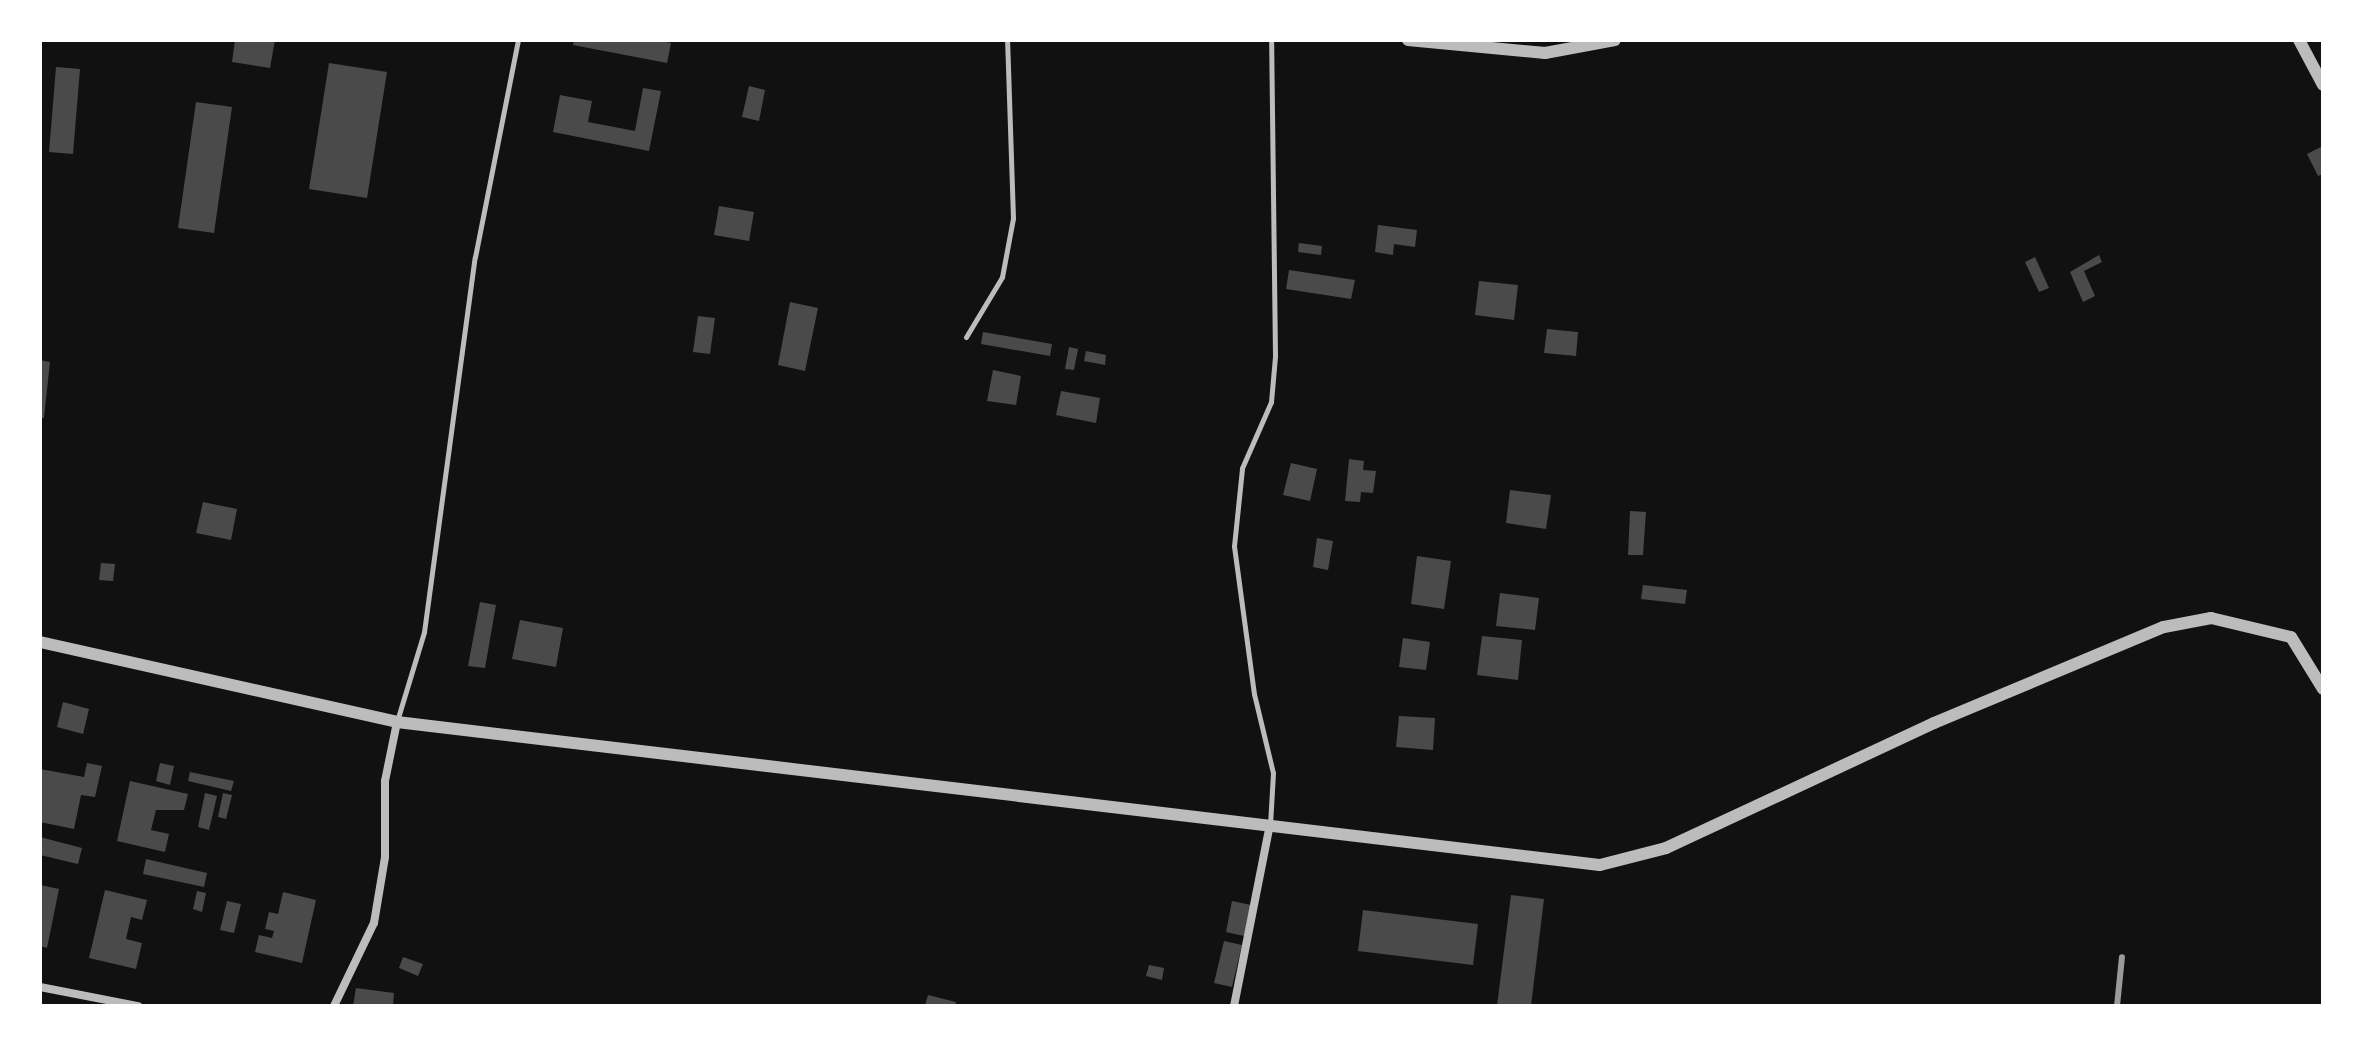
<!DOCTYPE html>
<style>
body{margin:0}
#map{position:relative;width:2363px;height:1046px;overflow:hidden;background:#111;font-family:Overpass,sans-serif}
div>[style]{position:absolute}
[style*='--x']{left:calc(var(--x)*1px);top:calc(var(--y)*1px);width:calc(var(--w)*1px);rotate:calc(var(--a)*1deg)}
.building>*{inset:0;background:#4a4a4a}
.service>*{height:5px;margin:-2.5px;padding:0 2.5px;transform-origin:2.5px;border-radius:2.5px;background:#bcbcbc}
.minor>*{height:8px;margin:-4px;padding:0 4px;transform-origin:4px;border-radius:4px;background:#bcbcbc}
.tertiary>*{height:12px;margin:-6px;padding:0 6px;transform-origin:6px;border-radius:6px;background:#bcbcbc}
.rail>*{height:6px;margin:-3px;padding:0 3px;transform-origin:3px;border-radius:3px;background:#9a9a9a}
span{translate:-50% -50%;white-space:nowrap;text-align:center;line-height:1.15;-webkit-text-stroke:7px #fff;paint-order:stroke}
.frame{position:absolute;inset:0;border:42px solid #fff;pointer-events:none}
</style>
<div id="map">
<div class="building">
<i style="clip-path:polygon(235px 40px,275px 40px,270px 68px,232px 62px)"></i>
<i style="clip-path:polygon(574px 40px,657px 40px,671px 43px,667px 63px,573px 45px)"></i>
<i style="clip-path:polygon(329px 63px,387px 72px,367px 198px,309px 189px)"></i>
<i style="clip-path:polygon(56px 67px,80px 69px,73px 154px,49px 152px)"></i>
<i style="clip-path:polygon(749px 86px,765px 90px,759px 121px,742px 117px)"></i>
<i style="clip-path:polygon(643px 88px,661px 91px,649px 151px,553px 132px,560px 95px,592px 101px,588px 122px,635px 131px)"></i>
<i style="clip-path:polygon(196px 102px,232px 107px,214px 233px,178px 228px)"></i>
<i style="clip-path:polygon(2323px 146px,2323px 174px,2318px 176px,2307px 154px)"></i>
<i style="clip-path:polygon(719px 206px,754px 212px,749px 241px,714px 235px)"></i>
<i style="clip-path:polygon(1378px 225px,1417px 230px,1415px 247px,1394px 244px,1393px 255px,1375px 252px)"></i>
<i style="clip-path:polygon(1299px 243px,1322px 246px,1321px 255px,1298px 252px)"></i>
<i style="clip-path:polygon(2099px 255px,2102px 262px,2084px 271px,2095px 296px,2083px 302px,2070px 272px)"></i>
<i style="clip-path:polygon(2035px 257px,2049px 288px,2039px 292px,2025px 262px)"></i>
<i style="clip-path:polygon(1289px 270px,1355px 280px,1351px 299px,1286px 289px)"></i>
<i style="clip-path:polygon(1479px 281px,1518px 285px,1514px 320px,1475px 315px)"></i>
<i style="clip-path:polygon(790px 302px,818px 308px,805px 371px,778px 365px)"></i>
<i style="clip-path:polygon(698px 316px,715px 318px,710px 354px,693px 352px)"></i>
<i style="clip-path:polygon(1547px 329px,1578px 332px,1576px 356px,1544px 353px)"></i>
<i style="clip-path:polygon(983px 332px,1052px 344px,1050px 356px,981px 344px)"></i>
<i style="clip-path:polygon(1069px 347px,1078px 349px,1074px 370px,1065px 369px)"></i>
<i style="clip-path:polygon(1086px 351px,1106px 355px,1105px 365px,1084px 361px)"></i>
<i style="clip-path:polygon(40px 360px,50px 362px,44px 418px,40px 418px)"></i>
<i style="clip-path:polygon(993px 370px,1021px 376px,1016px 405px,987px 401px)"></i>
<i style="clip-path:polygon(1061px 391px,1100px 398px,1096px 423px,1056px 415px)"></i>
<i style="clip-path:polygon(1349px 459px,1364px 461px,1363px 470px,1376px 471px,1373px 493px,1361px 492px,1360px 502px,1345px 501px)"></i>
<i style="clip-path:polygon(1291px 463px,1317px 469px,1310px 501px,1283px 495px)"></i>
<i style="clip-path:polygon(1510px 490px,1551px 495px,1546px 529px,1506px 523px)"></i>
<i style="clip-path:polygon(203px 502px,237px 509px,231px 540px,196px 533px)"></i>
<i style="clip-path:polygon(1630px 511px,1646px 512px,1643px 555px,1628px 555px)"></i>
<i style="clip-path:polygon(1317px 538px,1333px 541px,1328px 570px,1313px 567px)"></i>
<i style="clip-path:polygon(1417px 556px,1451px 561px,1444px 609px,1411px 604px)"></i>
<i style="clip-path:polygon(101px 563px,115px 564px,113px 581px,99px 580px)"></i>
<i style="clip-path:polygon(1643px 585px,1687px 590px,1685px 604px,1641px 599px)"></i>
<i style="clip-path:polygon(1500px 593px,1539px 598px,1535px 630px,1496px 626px)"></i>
<i style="clip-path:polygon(480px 602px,496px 605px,485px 668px,468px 666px)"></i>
<i style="clip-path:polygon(520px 620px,563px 628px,556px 667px,512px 659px)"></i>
<i style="clip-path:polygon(1482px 636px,1522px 640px,1518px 680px,1477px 675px)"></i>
<i style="clip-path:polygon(1403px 638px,1430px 642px,1426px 670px,1399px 667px)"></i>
<i style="clip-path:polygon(63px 702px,89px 709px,83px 734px,57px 727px)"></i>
<i style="clip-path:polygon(1399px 716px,1435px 718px,1433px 750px,1396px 747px)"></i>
<i style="clip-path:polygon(87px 763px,102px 766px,95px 797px,81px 795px,74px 829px,40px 822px,40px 769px,84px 777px)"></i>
<i style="clip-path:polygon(160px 763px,174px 766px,170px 785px,156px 781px)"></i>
<i style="clip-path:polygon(190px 772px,234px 781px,231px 791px,188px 781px)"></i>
<i style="clip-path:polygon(130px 781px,188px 794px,184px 810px,156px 810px,151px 830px,169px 834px,165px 852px,117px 841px)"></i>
<i style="clip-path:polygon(205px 793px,217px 796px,209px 830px,198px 827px)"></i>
<i style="clip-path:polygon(223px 793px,232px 795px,226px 819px,218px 817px)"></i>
<i style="clip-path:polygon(40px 837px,82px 848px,78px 864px,40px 855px)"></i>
<i style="clip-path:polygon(146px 859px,207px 873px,204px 887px,143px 874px)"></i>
<i style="clip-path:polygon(40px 885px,59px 889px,47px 948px,40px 946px)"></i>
<i style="clip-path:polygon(105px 890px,147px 900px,142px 920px,131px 917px,126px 939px,142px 943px,136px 969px,89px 958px)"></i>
<i style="clip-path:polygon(197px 891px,206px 893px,202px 912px,193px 909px)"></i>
<i style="clip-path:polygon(283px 892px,316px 900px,302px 963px,255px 952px,259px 935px,272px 938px,274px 931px,265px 929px,269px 912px,278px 914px)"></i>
<i style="clip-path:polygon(1511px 895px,1544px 899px,1531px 1006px,1497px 1006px)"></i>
<i style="clip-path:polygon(227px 901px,241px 904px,234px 933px,220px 930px)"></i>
<i style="clip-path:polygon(1232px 901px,1251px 905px,1244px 936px,1226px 932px)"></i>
<i style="clip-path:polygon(1363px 910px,1478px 924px,1473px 965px,1358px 951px)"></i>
<i style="clip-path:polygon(1224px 941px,1242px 945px,1232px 987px,1214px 983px)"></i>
<i style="clip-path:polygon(403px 957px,423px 964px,418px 976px,399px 968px)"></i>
<i style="clip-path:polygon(1149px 965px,1164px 968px,1162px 980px,1146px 976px)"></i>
<i style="clip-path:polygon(356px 988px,394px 993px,393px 1006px,353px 1006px)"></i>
<i style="clip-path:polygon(928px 995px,956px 1002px,955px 1006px,925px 1005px)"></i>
</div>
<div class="service">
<i style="--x:966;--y:337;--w:70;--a:-59"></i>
<i style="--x:1002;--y:277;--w:60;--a:-79.4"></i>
<i style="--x:1013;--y:218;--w:178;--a:-91.9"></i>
<i style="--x:397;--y:721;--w:93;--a:-73.1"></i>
<i style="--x:424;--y:632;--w:378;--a:-82.3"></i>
<i style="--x:475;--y:257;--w:221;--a:-78.8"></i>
<i style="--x:1270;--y:825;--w:52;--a:-86.7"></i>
<i style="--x:1273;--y:773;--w:81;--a:-103.5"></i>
<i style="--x:1254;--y:694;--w:149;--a:-97.7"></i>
<i style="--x:1234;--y:546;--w:78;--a:-84.1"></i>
<i style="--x:1242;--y:468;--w:72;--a:-66.3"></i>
<i style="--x:1271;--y:402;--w:46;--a:-85"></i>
<i style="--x:1275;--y:356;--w:316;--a:-90.7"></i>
</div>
<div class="minor">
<i style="--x:40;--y:987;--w:100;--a:11"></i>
<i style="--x:334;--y:1006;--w:92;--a:-64.3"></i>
<i style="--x:374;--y:923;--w:67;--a:-80.5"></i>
<i style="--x:385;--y:857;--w:76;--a:-90"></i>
<i style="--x:385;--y:781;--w:60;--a:-78.5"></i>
<i style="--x:1234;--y:1006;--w:185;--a:-78.8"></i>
</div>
<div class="tertiary">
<i style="--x:1408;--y:40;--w:138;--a:5.4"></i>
<i style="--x:1545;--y:53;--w:71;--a:-10.5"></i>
<i style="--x:2299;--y:40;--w:51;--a:61.9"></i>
<i style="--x:40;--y:642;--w:366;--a:12.6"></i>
<i style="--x:397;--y:722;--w:1211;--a:6.78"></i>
<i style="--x:1600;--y:865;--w:68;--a:-14.4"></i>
<i style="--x:1666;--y:848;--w:296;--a:-25"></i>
<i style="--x:1934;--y:723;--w:249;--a:-22.7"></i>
<i style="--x:2164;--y:627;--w:48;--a:-10.8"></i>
<i style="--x:2211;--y:618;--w:82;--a:13.4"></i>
<i style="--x:2291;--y:637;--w:61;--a:58.4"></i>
</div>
<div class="rail">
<i style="--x:2117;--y:1006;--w:49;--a:-84.2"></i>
</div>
<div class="frame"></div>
</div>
